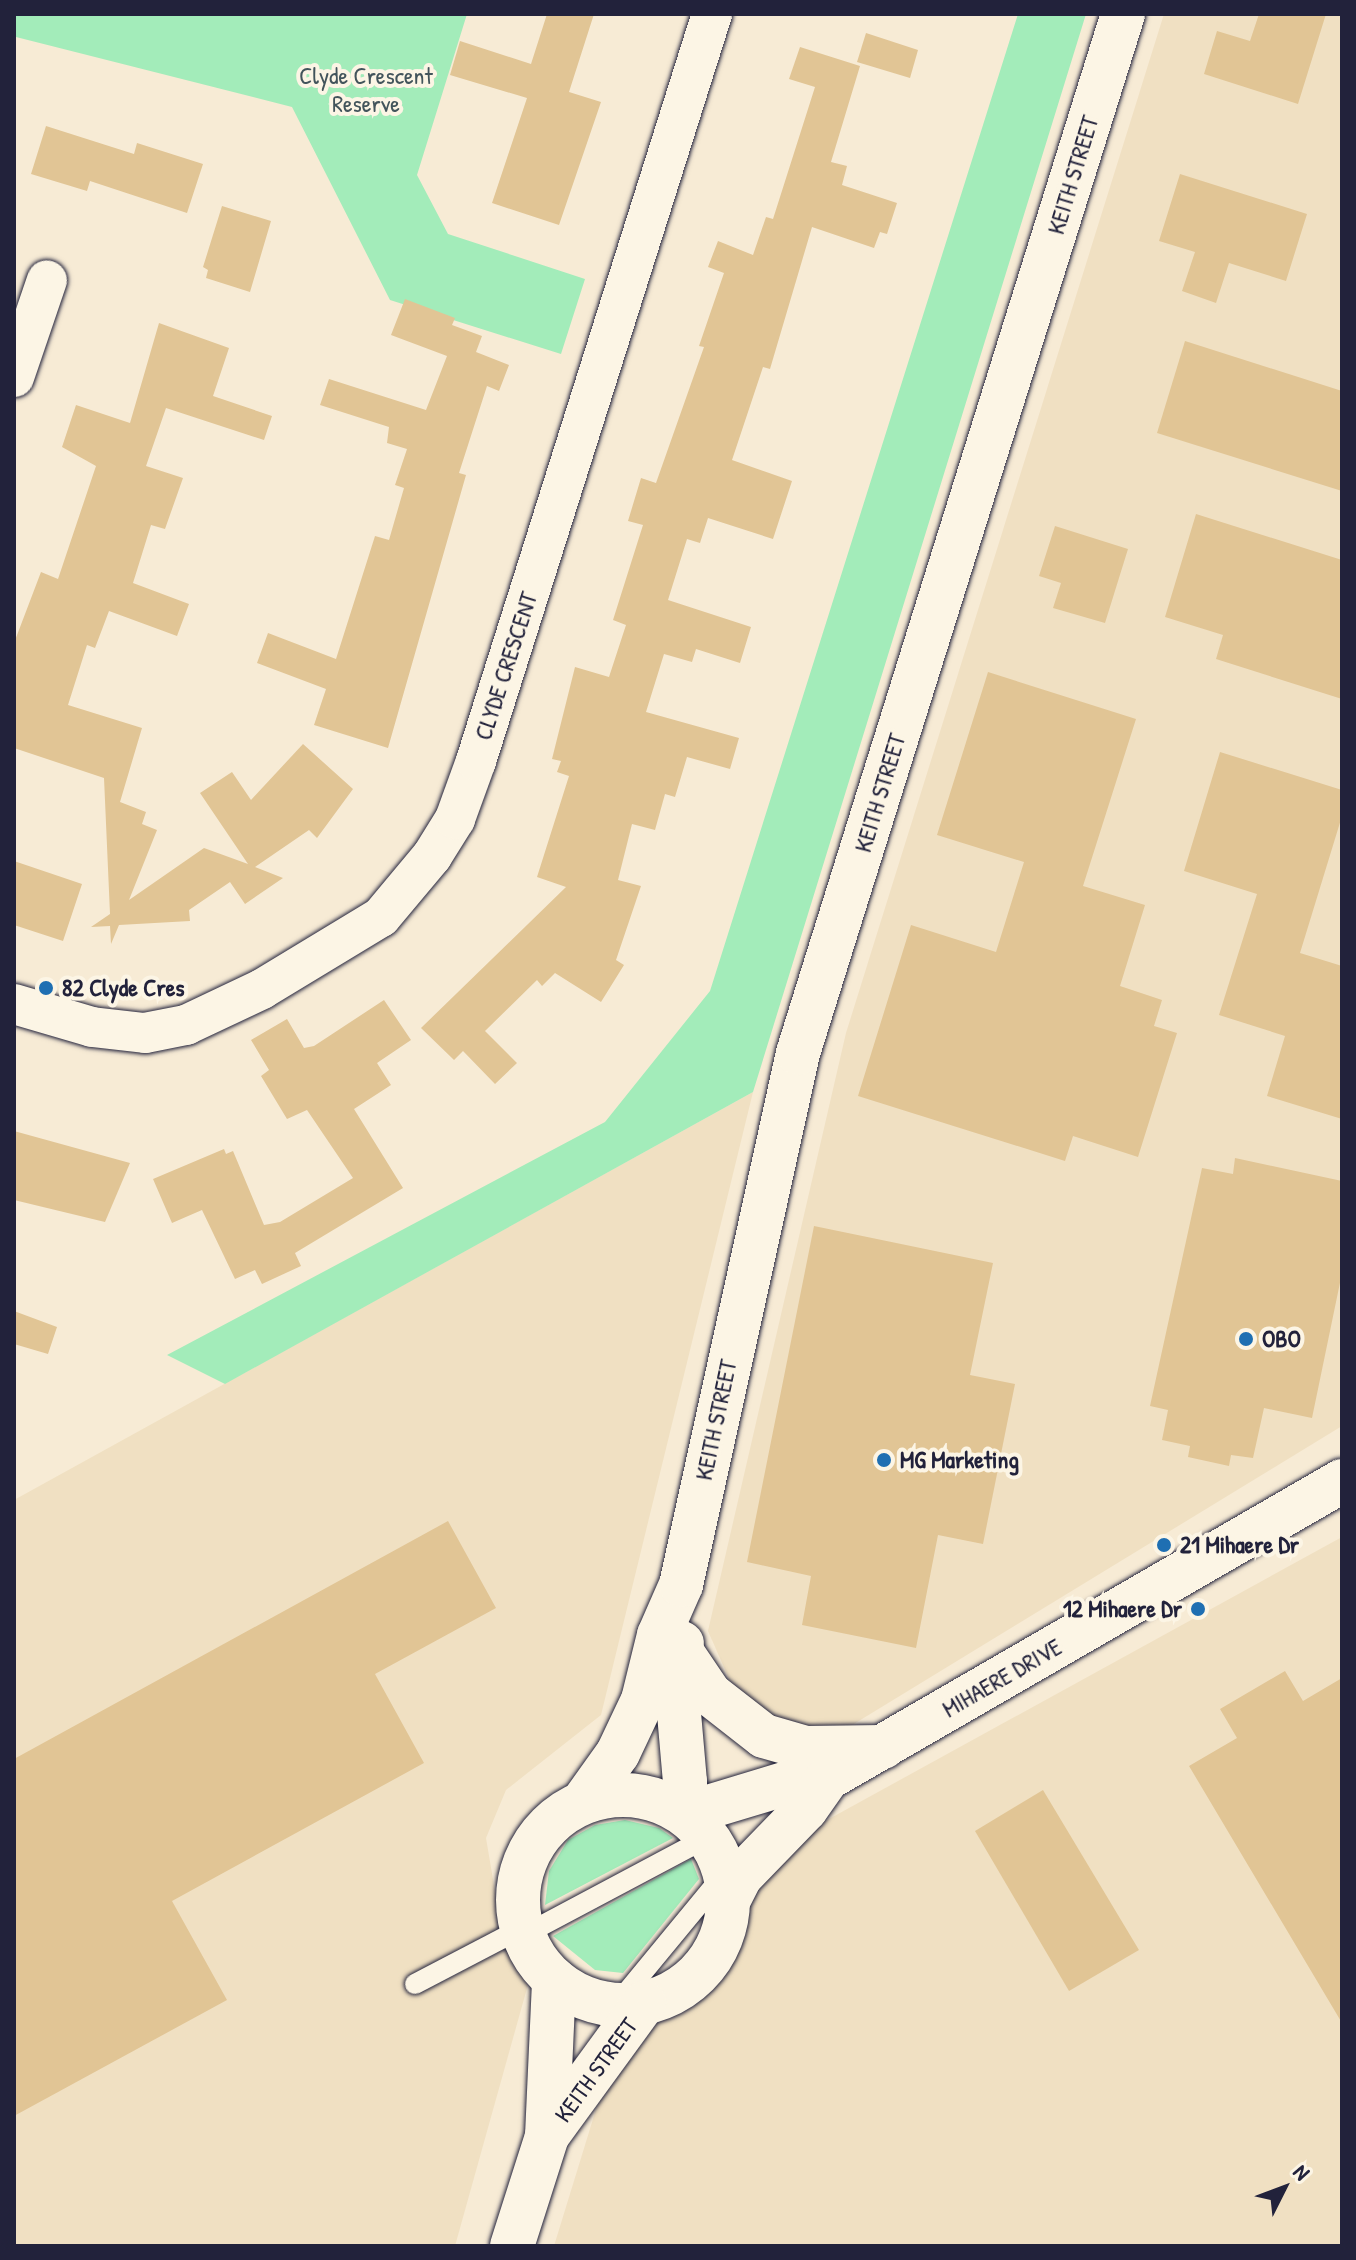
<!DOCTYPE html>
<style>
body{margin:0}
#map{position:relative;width:1356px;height:2260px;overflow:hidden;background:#f7ebd5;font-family:"Patrick Hand",sans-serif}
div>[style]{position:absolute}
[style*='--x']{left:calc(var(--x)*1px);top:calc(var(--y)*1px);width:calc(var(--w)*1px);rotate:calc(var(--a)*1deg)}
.built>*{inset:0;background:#f0e0c2}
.green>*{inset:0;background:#a3ecba}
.building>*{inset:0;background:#e1c595}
.roads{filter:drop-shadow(0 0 2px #22223b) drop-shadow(0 0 2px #22223b)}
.service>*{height:20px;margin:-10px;padding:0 10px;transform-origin:10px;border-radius:10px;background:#fcf5e5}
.minor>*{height:40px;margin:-20px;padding:0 20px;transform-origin:20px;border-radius:20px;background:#fcf5e5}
.tertiary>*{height:44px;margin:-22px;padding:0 22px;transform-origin:22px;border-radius:22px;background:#fcf5e5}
.secondary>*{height:44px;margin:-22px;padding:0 22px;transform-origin:22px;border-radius:22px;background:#fcf5e5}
.secondary>.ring{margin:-22px;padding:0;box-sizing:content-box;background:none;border:44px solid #fcf5e5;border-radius:50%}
.dots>*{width:22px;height:22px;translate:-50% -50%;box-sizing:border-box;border:4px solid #fcf5e5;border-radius:50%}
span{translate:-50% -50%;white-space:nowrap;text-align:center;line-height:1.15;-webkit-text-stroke:8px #fcf5e5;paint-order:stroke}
.park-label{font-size:24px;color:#42545b}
.street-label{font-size:24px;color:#22223b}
.poi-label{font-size:24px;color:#22223b;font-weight:700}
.left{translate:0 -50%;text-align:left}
.right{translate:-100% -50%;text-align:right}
.frame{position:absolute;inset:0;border:16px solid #22223b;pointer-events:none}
.north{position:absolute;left:1244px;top:2148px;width:80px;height:80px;-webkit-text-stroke:6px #fcf5e5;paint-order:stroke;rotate:48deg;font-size:22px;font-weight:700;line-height:32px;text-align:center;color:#22223b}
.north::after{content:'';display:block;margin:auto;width:28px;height:36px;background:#22223b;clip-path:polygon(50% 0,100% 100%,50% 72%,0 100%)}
</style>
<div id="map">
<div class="built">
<i style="clip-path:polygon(1164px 14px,1342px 14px,1342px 1426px,844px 1730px,772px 1723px,734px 1690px,708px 1631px,846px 1033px)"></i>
<i style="clip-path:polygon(753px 1092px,601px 1715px,506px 1790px,486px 1838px,501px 1927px,529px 1981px,455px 2246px,14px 2246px,14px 1500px)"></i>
<i style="clip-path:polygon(1342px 1537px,1342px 2246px,554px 2246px,621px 2028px,778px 1847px)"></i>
</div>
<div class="green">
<i style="clip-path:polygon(14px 14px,467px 14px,417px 175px,448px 234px,585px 279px,561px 354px,390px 300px,292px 107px,16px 37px)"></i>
<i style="clip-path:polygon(1018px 14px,1086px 14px,753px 1092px,225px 1384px,167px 1355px,605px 1122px,710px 991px)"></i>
<i style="clip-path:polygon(625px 1820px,659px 1828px,673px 1838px,545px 1905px,549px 1871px,568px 1840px,595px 1825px)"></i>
<i style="clip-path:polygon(691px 1859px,699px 1879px,623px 1973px,595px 1970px,553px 1936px)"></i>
</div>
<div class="building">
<i style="clip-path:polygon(547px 14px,594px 14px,569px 92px,601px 102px,559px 225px,492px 203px,527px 98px,450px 75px,460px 41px,531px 64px)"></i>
<i style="clip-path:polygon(1259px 14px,1326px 14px,1298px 104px,1204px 74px,1217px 31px,1250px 41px)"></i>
<i style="clip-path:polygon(866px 33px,918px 50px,910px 78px,857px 62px)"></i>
<i style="clip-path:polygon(800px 47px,860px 66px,831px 162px,847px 166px,842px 185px,897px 203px,887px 234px,880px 232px,874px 248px,812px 227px,770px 369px,763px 367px,732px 460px,792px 481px,773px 539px,708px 518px,700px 543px,687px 539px,668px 600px,751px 627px,740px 663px,696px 649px,692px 662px,664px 654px,646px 712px,739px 738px,730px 769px,687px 757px,675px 797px,665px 794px,655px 830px,632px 824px,618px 880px,641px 886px,616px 960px,624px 965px,601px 1002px,555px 973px,542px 986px,537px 980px,485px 1031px,517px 1063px,495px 1084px,463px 1051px,454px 1060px,421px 1028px,566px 887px,537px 877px,569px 776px,557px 772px,561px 761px,552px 759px,575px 667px,609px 677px,626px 625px,613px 620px,643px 525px,628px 521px,641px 478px,656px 483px,704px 347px,699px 346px,724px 273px,708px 267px,718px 241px,753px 255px,766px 217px,773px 219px,815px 87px,789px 79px)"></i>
<i style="clip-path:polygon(46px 126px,134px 154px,137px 143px,203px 164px,187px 213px,90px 181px,87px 191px,31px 174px)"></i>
<i style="clip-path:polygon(1180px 174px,1307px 214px,1286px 281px,1229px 263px,1216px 303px,1182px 291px,1195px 252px,1159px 241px)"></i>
<i style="clip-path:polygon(222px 206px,271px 221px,250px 292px,206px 278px,208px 270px,203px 267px)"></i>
<i style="clip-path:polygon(405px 299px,455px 318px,452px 325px,482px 336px,476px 352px,509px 365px,499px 391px,487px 386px,459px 473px,466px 475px,388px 748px,314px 725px,326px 689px,257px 663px,268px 633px,336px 659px,375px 536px,389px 540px,404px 488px,395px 485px,407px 449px,387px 443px,389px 427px,320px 405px,329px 379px,426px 410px,447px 356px,391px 335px)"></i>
<i style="clip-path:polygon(159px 323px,229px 348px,213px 396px,272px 416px,264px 440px,166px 408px,146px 466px,183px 478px,165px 529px,151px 525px,133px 583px,189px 604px,177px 636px,109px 611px,95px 648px,87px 645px,68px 705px,142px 728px,120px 802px,146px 812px,142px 824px,157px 830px,129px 900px,204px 848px,248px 864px,200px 793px,232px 772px,251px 800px,303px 744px,353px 789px,317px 838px,309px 830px,255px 867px,283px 878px,245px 904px,230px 882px,189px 910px,190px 921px,119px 925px,111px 944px,110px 926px,91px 927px,110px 914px,104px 778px,14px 748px,14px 643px,41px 572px,58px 579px,96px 466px,62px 447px,76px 405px,130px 423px)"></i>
<i style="clip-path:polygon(1185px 341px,1342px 391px,1342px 491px,1157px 433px)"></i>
<i style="clip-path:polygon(1196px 514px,1342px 560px,1342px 699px,1216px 659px,1223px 635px,1165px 617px)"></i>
<i style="clip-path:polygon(1055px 526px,1128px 549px,1105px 623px,1053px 608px,1061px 583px,1039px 576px)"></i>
<i style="clip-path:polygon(988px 672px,1136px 719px,1083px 886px,1145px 905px,1120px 986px,1162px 1000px,1154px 1026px,1177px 1033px,1138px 1157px,1073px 1136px,1065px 1161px,858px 1096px,911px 925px,996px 952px,1024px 862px,937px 835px)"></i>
<i style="clip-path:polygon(1220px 752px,1342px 790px,1342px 816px,1300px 953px,1342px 966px,1342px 1119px,1267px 1096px,1285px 1036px,1219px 1015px,1257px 894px,1184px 871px)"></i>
<i style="clip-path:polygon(14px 861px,82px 884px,63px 941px,14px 925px)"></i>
<i style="clip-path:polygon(384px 1000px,411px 1040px,377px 1063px,391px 1085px,354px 1109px,403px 1188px,295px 1253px,301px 1266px,262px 1284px,255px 1270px,235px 1279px,202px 1210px,172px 1223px,153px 1179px,224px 1149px,226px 1154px,233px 1151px,264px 1225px,280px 1222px,353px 1178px,307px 1110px,287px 1119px,261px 1076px,269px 1070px,251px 1040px,287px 1019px,304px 1048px,314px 1046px)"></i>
<i style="clip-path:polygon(14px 1131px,130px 1163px,105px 1222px,14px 1200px)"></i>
<i style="clip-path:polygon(1235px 1158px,1342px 1181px,1342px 1273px,1312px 1418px,1264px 1408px,1253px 1458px,1231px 1455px,1229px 1466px,1188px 1457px,1190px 1446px,1162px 1440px,1168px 1410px,1150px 1406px,1202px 1168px,1233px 1174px)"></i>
<i style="clip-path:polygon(814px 1226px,993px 1263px,970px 1375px,1015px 1384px,983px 1544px,938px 1535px,916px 1648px,802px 1625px,811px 1576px,747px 1562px)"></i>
<i style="clip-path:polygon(14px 1311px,57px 1327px,48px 1354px,14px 1344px)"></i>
<i style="clip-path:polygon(448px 1521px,496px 1608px,375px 1674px,424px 1763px,172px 1901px,227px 2000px,14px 2116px,14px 1759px)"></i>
<i style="clip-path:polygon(1285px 1671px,1303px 1701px,1342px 1678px,1342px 2023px,1189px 1766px,1237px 1738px,1220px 1709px)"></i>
<i style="clip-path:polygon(1043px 1790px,1139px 1950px,1069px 1991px,975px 1831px)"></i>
</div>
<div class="roads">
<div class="service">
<i style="--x:524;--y:1935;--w:208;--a:-28"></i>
<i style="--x:415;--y:1984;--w:121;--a:-27.6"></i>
<i style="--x:616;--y:2005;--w:171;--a:-50.5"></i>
</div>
<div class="minor">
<i style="--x:14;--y:377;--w:102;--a:-71.2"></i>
<i style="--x:14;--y:1004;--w:81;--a:16.4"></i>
<i style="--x:92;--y:1027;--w:53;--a:6.5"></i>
<i style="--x:145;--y:1033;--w:42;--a:-11"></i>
<i style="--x:186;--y:1025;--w:84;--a:-25.3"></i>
<i style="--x:262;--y:989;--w:139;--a:-31.2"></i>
<i style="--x:381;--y:917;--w:80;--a:-50.1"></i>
<i style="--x:432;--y:856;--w:44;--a:-58.1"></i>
<i style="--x:455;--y:819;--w:62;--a:-70.1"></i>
<i style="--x:476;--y:761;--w:783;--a:-72.47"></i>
</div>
<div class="tertiary">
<i style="--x:683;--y:1654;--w:48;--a:56"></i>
<i style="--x:710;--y:1694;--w:68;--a:37.9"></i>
<i style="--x:764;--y:1736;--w:44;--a:15.9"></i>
<i style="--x:806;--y:1748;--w:77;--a:-0.7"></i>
<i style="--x:583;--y:1802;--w:60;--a:-54.5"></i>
<i style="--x:618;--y:1753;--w:59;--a:-64.7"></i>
<i style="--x:643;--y:1700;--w:67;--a:-76.2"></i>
<i style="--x:659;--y:1635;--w:55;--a:-66.3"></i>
<i style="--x:681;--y:1585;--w:545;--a:-77.6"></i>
<i style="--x:798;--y:1053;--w:1089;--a:-72.63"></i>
<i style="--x:682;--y:1812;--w:30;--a:-84"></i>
<i style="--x:685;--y:1782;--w:91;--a:-95"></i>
<i style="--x:677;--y:1691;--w:48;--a:-84.1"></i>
</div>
<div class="secondary">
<i class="ring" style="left:518px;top:1795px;width:166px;height:166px"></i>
<i style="--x:685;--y:1814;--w:111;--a:-16.8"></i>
<i style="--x:791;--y:1782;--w:37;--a:-6"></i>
<i style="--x:828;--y:1778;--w:594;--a:-30.02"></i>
<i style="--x:728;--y:1901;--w:28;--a:-63"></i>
<i style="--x:741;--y:1876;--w:93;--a:-45.9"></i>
<i style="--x:806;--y:1809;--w:38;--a:-55"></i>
<i style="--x:547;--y:2136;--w:165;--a:-53.9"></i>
<i style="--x:512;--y:2246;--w:115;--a:-72.3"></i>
<i style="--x:547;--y:2136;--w:157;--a:-87.4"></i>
</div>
</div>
<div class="dots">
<i style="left:46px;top:988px;background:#1f6fb2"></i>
<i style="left:1246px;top:1339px;background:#1f6fb2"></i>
<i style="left:884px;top:1460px;background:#1f6fb2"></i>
<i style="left:1164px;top:1545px;background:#1f6fb2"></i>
<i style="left:1198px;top:1609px;background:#1f6fb2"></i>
</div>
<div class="park-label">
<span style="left:366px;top:90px">Clyde Crescent<br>Reserve</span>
</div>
<div class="street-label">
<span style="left:1073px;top:175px;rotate:-73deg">KEITH STREET</span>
<span style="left:506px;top:666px;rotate:-72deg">CLYDE CRESCENT</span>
<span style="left:880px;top:793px;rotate:-73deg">KEITH STREET</span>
<span style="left:716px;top:1420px;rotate:-78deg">KEITH STREET</span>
<span style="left:1002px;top:1678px;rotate:-30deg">MIHAERE DRIVE</span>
<span style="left:596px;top:2070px;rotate:-54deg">KEITH STREET</span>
</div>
<div class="poi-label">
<span class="left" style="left:62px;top:988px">82 Clyde Cres</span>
<span class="left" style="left:1262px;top:1339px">OBO</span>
<span class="left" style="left:900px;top:1460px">MG Marketing</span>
<span class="left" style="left:1180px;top:1545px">21 Mihaere Dr</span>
<span class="right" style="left:1182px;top:1609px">12 Mihaere Dr</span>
</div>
<div class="frame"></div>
<div class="north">N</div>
</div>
